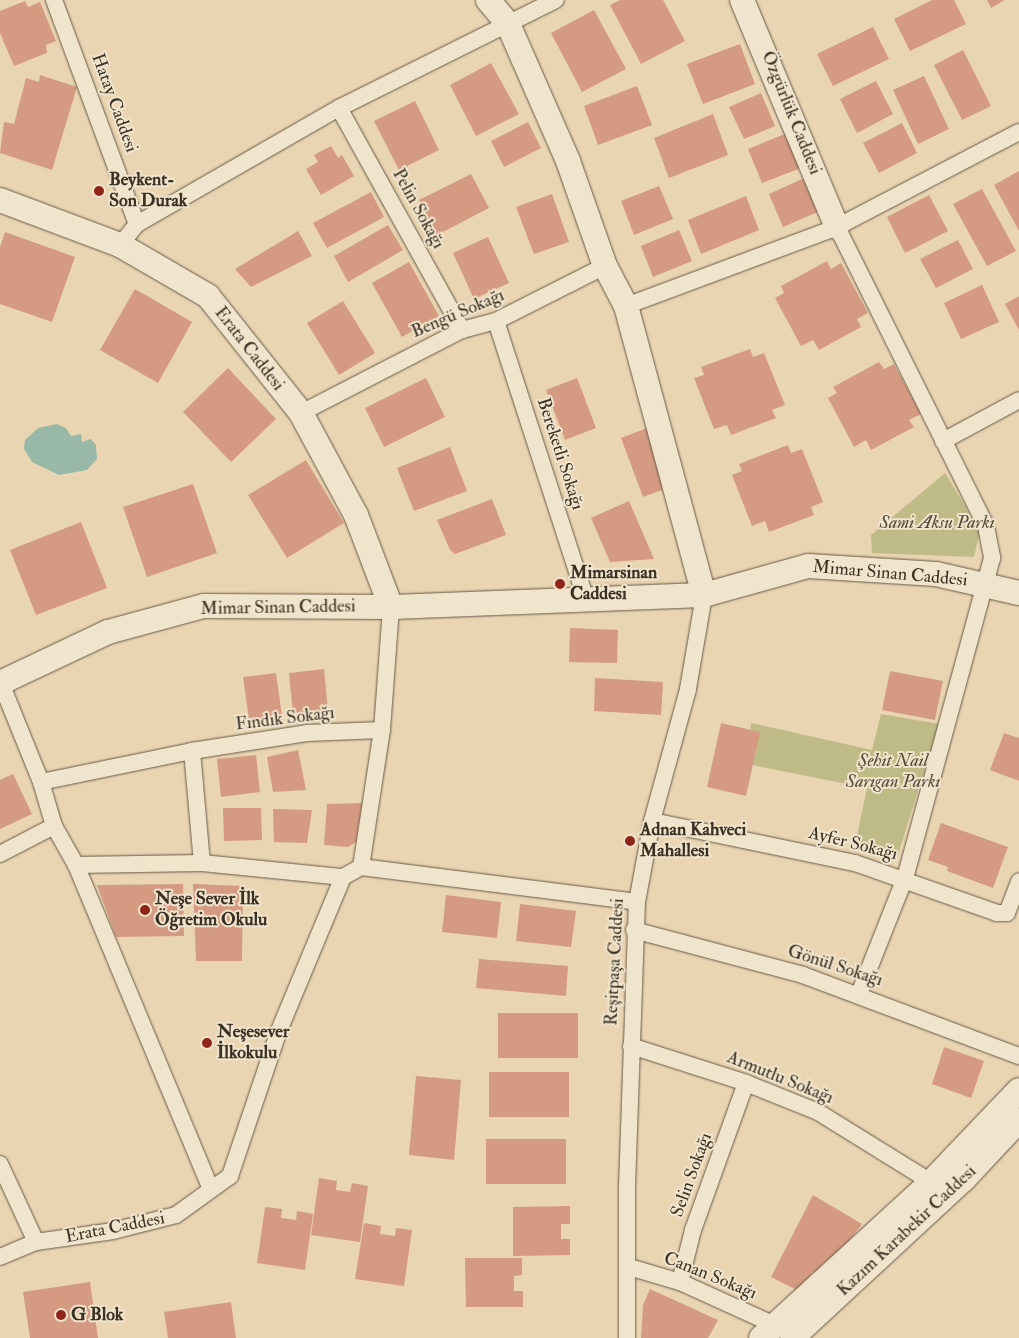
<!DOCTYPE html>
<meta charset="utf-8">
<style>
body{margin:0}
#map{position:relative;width:1019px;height:1338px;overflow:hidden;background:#e9d5b2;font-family:"IM FELL Double Pica",serif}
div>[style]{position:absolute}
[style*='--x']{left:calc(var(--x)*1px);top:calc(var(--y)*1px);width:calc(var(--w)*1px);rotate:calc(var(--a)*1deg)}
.green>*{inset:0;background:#bfbb87}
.water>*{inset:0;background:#98b9a8}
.building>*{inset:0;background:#d49b82}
.roads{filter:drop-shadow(0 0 1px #665947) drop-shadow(0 0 1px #665947)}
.street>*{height:16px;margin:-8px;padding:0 8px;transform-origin:8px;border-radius:8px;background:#f1e4cd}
.secondary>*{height:24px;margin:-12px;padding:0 12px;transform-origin:12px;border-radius:12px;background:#f1e4cd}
.dots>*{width:14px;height:14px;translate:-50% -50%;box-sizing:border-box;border:2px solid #f1e4cd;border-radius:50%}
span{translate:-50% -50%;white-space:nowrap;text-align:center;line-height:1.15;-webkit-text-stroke:4px #f1e4cd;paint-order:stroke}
.street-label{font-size:18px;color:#3a3023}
.poi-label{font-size:18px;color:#3a3023;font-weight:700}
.left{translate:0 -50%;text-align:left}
.park-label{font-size:18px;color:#554c37;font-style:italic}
</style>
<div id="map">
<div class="green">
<i style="clip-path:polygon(945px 473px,980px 531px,974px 557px,872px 553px,871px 535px)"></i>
<i style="clip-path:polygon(881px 714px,939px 724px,896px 861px,855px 845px,867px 788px,747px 764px,751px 723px,872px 750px)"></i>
</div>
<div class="water">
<i style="clip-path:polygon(57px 424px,66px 428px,71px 436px,81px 434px,82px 442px,91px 439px,96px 445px,97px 459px,87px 470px,59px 475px,32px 462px,24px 449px,25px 440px,38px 428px)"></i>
</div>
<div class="building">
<i style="clip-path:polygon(620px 0,663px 0,685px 41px,641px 64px,610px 5px)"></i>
<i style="clip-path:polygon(932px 0,954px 0,966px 24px,910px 51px,894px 19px)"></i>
<i style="clip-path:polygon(987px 0,1005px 0,991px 8px)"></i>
<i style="clip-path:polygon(25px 1px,28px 7px,40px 2px,56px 41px,46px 45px,47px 53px,14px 66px,0 33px,0 11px)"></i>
<i style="clip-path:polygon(594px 10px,626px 69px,582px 92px,551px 33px)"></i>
<i style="clip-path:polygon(873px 27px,889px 59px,833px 86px,817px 54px)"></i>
<i style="clip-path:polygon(740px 44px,755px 84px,703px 104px,687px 64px)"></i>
<i style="clip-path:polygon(963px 50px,991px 106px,962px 120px,934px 65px)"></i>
<i style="clip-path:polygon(491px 63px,519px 114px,476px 136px,450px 85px)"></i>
<i style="clip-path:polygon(40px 75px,77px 87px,52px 170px,0 153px,4px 122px,14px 124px,26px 78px,39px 82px)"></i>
<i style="clip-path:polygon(924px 76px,949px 129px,918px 144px,893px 90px)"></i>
<i style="clip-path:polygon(876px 81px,893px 114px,857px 133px,840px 99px)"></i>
<i style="clip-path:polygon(637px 86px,652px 125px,598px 145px,584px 106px)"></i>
<i style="clip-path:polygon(761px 93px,775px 126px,744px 139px,729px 107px)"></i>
<i style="clip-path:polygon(415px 101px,439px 150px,399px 170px,374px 121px)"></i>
<i style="clip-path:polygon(713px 114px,728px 155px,669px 178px,654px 138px)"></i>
<i style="clip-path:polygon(528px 122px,541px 148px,504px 167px,491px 141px)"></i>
<i style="clip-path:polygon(902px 123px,917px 153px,879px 173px,863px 143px)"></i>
<i style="clip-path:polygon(787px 133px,801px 168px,762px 183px,748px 149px)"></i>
<i style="clip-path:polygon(331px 146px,338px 158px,342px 155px,354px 176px,321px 195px,306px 169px,318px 162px,314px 155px)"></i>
<i style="clip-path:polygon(1019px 171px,1019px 231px,994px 185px)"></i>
<i style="clip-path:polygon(471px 174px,489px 208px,437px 235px,419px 200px)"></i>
<i style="clip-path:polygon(811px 175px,827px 208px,783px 227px,769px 194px)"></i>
<i style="clip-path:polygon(659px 186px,673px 219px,634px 235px,621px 201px)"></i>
<i style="clip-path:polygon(982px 189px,1016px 251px,987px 266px,953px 204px)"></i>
<i style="clip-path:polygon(371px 192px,384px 217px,327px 248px,313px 223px)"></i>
<i style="clip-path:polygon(552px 194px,569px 242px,534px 254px,516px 207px)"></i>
<i style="clip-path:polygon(929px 195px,948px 231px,905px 253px,887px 217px)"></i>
<i style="clip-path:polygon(746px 196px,759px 230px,701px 254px,688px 220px)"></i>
<i style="clip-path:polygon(388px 225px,403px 250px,348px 282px,334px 256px)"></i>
<i style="clip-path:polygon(679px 230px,692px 261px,653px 277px,641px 246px)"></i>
<i style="clip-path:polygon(298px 231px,312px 256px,251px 287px,235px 269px)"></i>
<i style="clip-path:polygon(5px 232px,75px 257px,52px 322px,0 304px,0 247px)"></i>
<i style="clip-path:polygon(488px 237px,509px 283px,474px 299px,453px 253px)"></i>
<i style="clip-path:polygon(958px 240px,973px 269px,936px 288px,920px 259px)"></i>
<i style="clip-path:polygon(827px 261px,831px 269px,841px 263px,868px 313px,857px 319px,861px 327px,819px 350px,813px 340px,801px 346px,775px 298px,784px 293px,781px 286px)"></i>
<i style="clip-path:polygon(409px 262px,439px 316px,402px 337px,372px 283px)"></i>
<i style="clip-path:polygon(982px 285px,999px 322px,961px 339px,944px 303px)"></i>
<i style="clip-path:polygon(135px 289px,192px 322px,158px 383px,100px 350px)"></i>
<i style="clip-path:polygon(1019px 296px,1019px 330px,1005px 304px)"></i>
<i style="clip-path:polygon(343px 301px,375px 353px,339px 375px,307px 323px)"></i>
<i style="clip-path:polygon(750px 349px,753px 357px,764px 353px,785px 405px,772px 410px,776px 418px,731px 435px,727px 425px,714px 429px,694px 378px,704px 375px,701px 367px)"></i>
<i style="clip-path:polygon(879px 362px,884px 369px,894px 364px,921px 414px,909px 420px,914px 427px,871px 450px,866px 440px,854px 447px,828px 398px,837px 393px,833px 387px)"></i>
<i style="clip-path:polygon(228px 368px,276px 419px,231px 462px,183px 412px)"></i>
<i style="clip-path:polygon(426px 378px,445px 417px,384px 447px,365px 408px)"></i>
<i style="clip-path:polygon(577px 378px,596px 428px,565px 440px,546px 390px)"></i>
<i style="clip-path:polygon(647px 428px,670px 487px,643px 497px,621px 438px)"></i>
<i style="clip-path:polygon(788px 445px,791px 453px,802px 449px,823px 502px,811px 507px,814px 515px,769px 532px,765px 521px,752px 526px,732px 475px,742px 471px,739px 464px)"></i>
<i style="clip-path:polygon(450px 447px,467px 491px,414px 511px,397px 468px)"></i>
<i style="clip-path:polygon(306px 460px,344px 523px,287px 558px,248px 495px)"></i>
<i style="clip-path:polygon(193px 484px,217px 553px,147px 577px,123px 507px)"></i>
<i style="clip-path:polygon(492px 499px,506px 535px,455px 554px,450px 550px,437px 520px)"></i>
<i style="clip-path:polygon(629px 501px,654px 559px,610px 562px,591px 518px)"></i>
<i style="clip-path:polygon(81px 522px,107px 588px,36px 615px,10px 550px)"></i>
<i style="clip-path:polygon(570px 628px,618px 630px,617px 663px,569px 662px)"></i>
<i style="clip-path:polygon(324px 669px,328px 710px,293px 713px,289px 673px)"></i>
<i style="clip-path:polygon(890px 671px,943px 681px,935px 720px,882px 710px)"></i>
<i style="clip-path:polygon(276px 673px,282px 716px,249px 720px,243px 677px)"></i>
<i style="clip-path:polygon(595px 678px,663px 682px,661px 715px,594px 711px)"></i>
<i style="clip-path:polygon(721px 723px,760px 732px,746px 796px,707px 787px)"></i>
<i style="clip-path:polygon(1004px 733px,1019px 738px,1019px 781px,990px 770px)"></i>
<i style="clip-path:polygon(298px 750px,306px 790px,273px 792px,267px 757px)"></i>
<i style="clip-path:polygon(256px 755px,260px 792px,221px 797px,217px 759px)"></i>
<i style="clip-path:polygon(13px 774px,32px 814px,0 829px,0 780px)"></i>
<i style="clip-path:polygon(362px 803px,356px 842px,348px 847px,324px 845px,327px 804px)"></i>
<i style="clip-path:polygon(223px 808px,261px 808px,262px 840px,224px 841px)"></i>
<i style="clip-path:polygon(273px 809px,312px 810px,307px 843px,274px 842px)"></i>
<i style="clip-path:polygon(941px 823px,1008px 847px,993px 888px,947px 871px,948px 867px,928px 860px)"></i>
<i style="clip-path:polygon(183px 884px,184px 936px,116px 937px,97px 885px)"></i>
<i style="clip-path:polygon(193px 884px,243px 886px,242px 961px,196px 961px)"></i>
<i style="clip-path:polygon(446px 895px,501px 902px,497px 938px,442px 932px)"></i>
<i style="clip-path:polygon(520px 904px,576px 911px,571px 947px,516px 941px)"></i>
<i style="clip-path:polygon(479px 959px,568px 966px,566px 996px,476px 988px)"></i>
<i style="clip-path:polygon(498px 1013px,578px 1013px,578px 1058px,498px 1058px)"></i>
<i style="clip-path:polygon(944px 1047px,984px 1061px,971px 1098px,932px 1084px)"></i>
<i style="clip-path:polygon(489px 1072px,569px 1072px,569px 1117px,489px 1117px)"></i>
<i style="clip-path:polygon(416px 1076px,461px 1080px,454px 1160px,409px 1155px)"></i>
<i style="clip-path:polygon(486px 1139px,566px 1139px,566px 1184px,486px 1184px)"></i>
<i style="clip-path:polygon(319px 1178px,337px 1181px,336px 1190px,350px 1192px,352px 1183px,368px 1186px,360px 1242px,311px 1235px)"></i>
<i style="clip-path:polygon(813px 1195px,862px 1224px,843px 1249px,822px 1264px,818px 1273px,814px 1271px,797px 1290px,771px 1277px)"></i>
<i style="clip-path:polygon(570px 1206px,570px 1224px,561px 1224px,561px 1239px,570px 1239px,570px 1255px,513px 1256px,513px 1207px)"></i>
<i style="clip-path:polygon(265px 1207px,282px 1209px,281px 1218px,296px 1220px,297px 1211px,313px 1214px,305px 1270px,257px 1263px)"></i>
<i style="clip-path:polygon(364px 1223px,381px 1226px,380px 1234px,395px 1236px,396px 1228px,412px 1230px,404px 1286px,355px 1279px)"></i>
<i style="clip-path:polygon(465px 1258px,522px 1258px,522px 1275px,514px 1276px,514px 1291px,523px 1291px,523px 1307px,466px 1307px)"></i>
<i style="clip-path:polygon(90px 1282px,98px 1338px,30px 1338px,23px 1292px)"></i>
<i style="clip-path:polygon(650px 1289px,718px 1320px,708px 1338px,641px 1338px,643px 1305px)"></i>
<i style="clip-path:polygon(231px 1302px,236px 1338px,168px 1338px,164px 1312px)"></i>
</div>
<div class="roads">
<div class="street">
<i style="--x:54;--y:0;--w:239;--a:69.7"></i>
<i style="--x:137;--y:224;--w:27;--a:129"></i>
<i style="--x:339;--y:108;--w:254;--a:61"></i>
<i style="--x:137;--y:224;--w:233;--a:-29.9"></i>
<i style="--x:339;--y:108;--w:242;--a:-26.5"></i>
<i style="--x:837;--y:227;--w:334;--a:63.5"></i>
<i style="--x:986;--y:526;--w:33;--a:79"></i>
<i style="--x:992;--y:558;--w:332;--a:105.2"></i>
<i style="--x:905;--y:878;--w:125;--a:111.6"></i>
<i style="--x:626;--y:306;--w:225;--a:-20.5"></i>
<i style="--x:837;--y:227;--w:205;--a:-27.6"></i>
<i style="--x:496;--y:321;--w:292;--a:72.1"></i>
<i style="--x:301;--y:413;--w:181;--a:-27.3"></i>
<i style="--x:462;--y:330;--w:35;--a:-15"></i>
<i style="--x:496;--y:321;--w:122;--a:-26.8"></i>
<i style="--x:943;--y:441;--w:86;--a:-28.3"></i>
<i style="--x:1;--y:683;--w:107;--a:68"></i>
<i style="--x:41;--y:782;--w:46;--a:73.5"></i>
<i style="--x:54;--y:826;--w:45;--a:60.6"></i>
<i style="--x:76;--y:865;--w:126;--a:-0.9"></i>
<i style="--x:202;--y:863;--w:142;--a:5.7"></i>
<i style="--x:343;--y:877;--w:21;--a:-29"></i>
<i style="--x:361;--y:867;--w:278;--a:7.2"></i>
<i style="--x:192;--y:751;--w:116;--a:-8.9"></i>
<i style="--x:307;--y:733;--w:75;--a:-2.3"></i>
<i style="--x:41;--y:782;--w:154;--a:-11.6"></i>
<i style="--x:192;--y:751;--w:112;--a:84.9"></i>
<i style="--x:652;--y:821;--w:207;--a:11.7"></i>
<i style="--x:855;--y:863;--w:151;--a:19.4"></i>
<i style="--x:997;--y:913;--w:10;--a:0"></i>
<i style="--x:1007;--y:913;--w:34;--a:-69"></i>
<i style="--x:0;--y:854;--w:61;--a:-27.4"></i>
<i style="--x:76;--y:865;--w:349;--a:67.4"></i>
<i style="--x:361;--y:867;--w:139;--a:-81.3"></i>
<i style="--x:382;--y:730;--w:123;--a:-85.8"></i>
<i style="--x:634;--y:930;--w:175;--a:14.9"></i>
<i style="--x:803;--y:975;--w:231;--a:20.6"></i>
<i style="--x:631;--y:1046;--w:121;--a:17.8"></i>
<i style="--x:746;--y:1083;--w:78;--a:21.9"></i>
<i style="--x:818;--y:1112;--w:133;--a:31.8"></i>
<i style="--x:0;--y:1164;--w:86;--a:65.2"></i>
<i style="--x:0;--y:1257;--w:39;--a:-23"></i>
<i style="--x:36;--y:1242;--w:78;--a:-8.1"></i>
<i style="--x:113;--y:1231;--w:65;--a:-14.3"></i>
<i style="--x:176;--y:1215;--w:67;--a:-35.8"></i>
<i style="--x:230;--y:1176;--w:151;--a:-71.4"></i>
<i style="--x:278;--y:1033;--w:169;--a:-67.4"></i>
<i style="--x:629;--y:1267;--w:53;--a:16.4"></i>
<i style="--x:680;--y:1282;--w:104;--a:24.4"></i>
<i style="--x:680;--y:1282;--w:54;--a:-76"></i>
<i style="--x:693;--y:1230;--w:156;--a:-70.2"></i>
<i style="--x:627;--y:1338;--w:151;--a:-90"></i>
<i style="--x:627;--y:1187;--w:285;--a:-88"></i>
<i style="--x:637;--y:902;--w:82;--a:-79.5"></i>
<i style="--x:652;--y:821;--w:137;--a:-74.7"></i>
<i style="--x:688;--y:689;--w:95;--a:-80.3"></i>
</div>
<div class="secondary">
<i style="--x:488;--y:0;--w:31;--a:50"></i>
<i style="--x:508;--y:24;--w:150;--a:66.3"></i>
<i style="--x:568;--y:161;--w:111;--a:70.6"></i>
<i style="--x:605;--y:266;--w:45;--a:62.3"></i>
<i style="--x:626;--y:306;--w:299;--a:74.9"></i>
<i style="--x:742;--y:0;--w:246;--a:67.3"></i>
<i style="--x:0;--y:200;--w:128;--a:20.6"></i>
<i style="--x:120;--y:245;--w:102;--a:30.1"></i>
<i style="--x:208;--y:296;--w:149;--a:51.5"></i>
<i style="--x:301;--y:413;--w:116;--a:61.7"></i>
<i style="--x:356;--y:515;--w:98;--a:69.2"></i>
<i style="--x:0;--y:683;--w:119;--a:-25.3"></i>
<i style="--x:108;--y:632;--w:99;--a:-15.2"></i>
<i style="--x:204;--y:606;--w:187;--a:0.3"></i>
<i style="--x:391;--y:607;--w:313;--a:-2.2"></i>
<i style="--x:704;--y:595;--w:108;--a:-15.6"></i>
<i style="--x:808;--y:566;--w:128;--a:3.6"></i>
<i style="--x:936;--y:574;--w:85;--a:12.9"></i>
<i style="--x:761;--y:1338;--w:231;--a:-42.5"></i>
<i style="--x:931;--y:1182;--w:127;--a:-46.3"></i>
<i style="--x:792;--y:1338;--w:234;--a:-42.8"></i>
<i style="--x:964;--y:1179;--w:81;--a:-47"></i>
</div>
</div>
<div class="dots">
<i style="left:99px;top:191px;background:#8f2418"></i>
<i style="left:560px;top:584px;background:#8f2418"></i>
<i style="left:630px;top:841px;background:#8f2418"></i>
<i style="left:145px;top:910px;background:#8f2418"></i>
<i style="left:207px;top:1043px;background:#8f2418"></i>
<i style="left:61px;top:1315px;background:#8f2418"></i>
</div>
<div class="street-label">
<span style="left:114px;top:103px;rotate:70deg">Hatay Caddesi</span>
<span style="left:791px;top:113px;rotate:68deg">Özgürlük Caddesi</span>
<span style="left:418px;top:209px;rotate:61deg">Pelin Sokağı</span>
<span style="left:458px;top:314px;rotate:-23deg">Bengü Sokağı</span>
<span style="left:249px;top:349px;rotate:52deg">Erata Caddesi</span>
<span style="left:560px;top:454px;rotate:72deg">Bereketli Sokağı</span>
<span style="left:890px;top:574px;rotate:5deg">Mimar Sinan Caddesi</span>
<span style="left:278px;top:608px;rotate:-1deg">Mimar Sinan Caddesi</span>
<span style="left:285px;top:719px;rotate:-7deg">Fındık Sokağı</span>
<span style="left:853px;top:844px;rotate:14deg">Ayfer Sokağı</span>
<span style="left:615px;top:962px;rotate:-87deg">Reşitpaşa Caddesi</span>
<span style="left:835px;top:966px;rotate:18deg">Gönül Sokağı</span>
<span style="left:780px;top:1078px;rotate:22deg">Armutlu Sokağı</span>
<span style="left:692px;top:1175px;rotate:-70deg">Selin Sokağı</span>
<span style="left:115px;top:1228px;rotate:-11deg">Erata Caddesi</span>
<span style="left:907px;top:1231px;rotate:-43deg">Kazım Karabekir Caddesi</span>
<span style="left:710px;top:1276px;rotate:22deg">Canan Sokağı</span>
</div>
<div class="poi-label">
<span class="left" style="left:109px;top:191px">Beykent-<br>Son Durak</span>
<span class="left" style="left:570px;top:584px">Mimarsinan<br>Caddesi</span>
<span class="left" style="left:640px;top:841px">Adnan Kahveci<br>Mahallesi</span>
<span class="left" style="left:155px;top:910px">Neşe Sever İlk<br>Öğretim Okulu</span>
<span class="left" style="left:217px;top:1043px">Neşesever<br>İlkokulu</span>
<span class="left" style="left:71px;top:1315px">G Blok</span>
</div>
<div class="park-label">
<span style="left:937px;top:523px">Sami Aksu Parkı</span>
<span style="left:893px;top:772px">Şehit Nail<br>Sarıgan Parkı</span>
</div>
</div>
